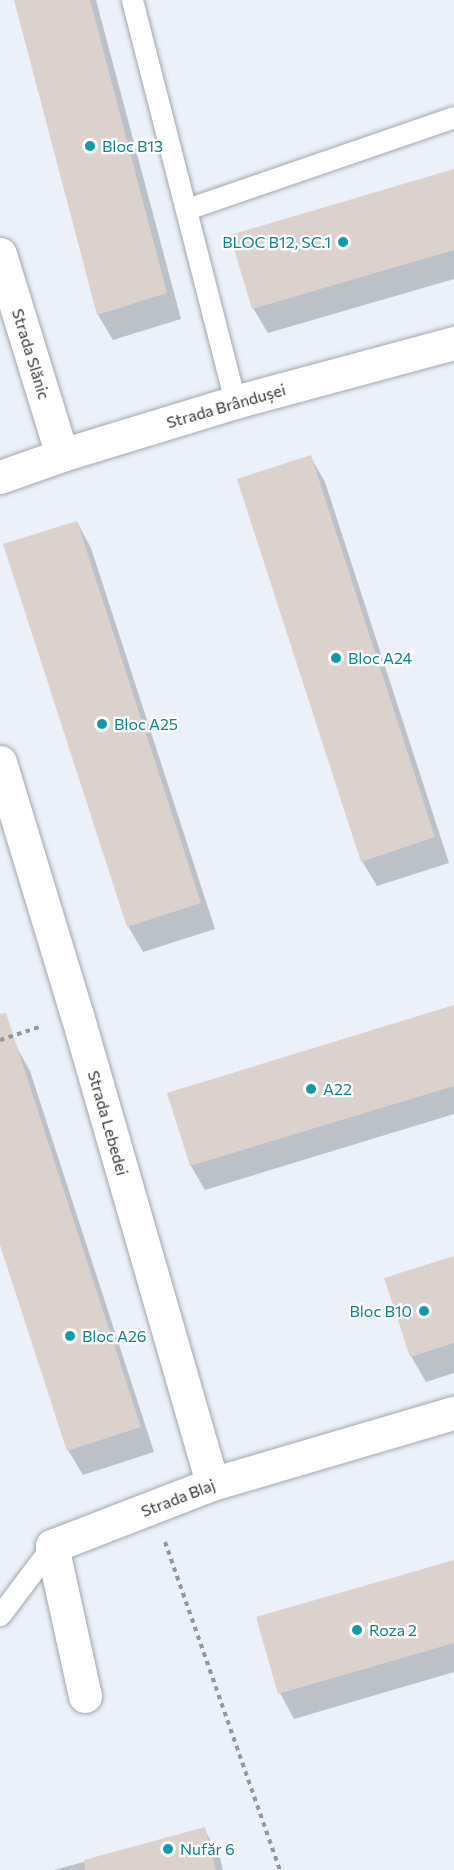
<!DOCTYPE html>
<meta charset="utf-8">
<style>
body{margin:0}
#map{position:relative;width:454px;height:1870px;overflow:hidden;background:#ecf0f9;font-family:Commissioner,sans-serif}
div>[style]{position:absolute}
[style*='--x']{left:calc(var(--x)*1px);top:calc(var(--y)*1px);width:calc(var(--w)*1px);rotate:calc(var(--a)*1deg)}
.shadow>*{inset:0;background:#0003}
.building>*{inset:0;background:#dbd1cd}
.path>*{height:4px;margin-top:-2px;transform-origin:0;background:repeating-linear-gradient(90deg,#94979d 0 4.5px,transparent 0 9px)}
.roads{filter:drop-shadow(0 0 2px #a2a7af) drop-shadow(0 0 2px #a2a7af)}
.service>*{height:21px;margin:-10.5px;padding:0 10.5px;transform-origin:10.5px;border-radius:10.5px;background:#fff}
.minor>*{height:33px;margin:-16.5px;padding:0 16.5px;transform-origin:16.5px;border-radius:16.5px;background:#fff}
.dots>*{width:16px;height:16px;translate:-50% -50%;box-sizing:border-box;border:3px solid #fff;border-radius:50%}
span{translate:-50% -50%;white-space:nowrap;text-align:center;line-height:1.15;-webkit-text-stroke:4.5px #fff;paint-order:stroke}
.culture-label{font-size:16px;color:#0d838f}
.left{translate:0 -50%;text-align:left}
.right{translate:-100% -50%;text-align:right}
.street-label{font-size:16px;color:#333538}
</style>
<div id="map">
<div class="shadow">
<i style="clip-path:polygon(15px 0,96px 0,181px 319px,113px 340px,98px 315px)"></i>
<i style="clip-path:polygon(454px 171px,454px 279px,268px 333px,253px 308px)"></i>
<i style="clip-path:polygon(310px 456px,325px 482px,449px 863px,377px 886px,362px 861px)"></i>
<i style="clip-path:polygon(77px 522px,91px 548px,215px 929px,143px 952px,128px 926px)"></i>
<i style="clip-path:polygon(454px 1007px,454px 1114px,205px 1190px,191px 1166px,169px 1094px)"></i>
<i style="clip-path:polygon(16px 1046px,30px 1071px,154px 1452px,83px 1475px,68px 1450px,0 1240px,0 1051px)"></i>
<i style="clip-path:polygon(454px 1257px,454px 1373px,426px 1382px,411px 1356px)"></i>
<i style="clip-path:polygon(454px 1561px,454px 1672px,294px 1719px,280px 1693px)"></i>
<i style="clip-path:polygon(204px 1829px,219px 1854px,223px 1870px,54px 1870px)"></i>
</div>
<div class="building">
<i style="clip-path:polygon(14px 0,90px 0,167px 293px,97px 315px)"></i>
<i style="clip-path:polygon(454px 169px,454px 250px,252px 309px,230px 235px)"></i>
<i style="clip-path:polygon(311px 455px,435px 837px,361px 862px,237px 479px)"></i>
<i style="clip-path:polygon(77px 521px,201px 903px,127px 927px,3px 544px)"></i>
<i style="clip-path:polygon(454px 1005px,454px 1086px,190px 1166px,167px 1093px)"></i>
<i style="clip-path:polygon(6px 1013px,141px 1427px,67px 1451px,0 1245px,0 1014px)"></i>
<i style="clip-path:polygon(454px 1256px,454px 1343px,410px 1357px,384px 1278px)"></i>
<i style="clip-path:polygon(454px 1560px,454px 1643px,278px 1694px,256px 1617px)"></i>
<i style="clip-path:polygon(205px 1827px,216px 1870px,85px 1870px,84px 1860px)"></i>
</div>
<div class="path">
<i style="--x:0;--y:1040;--w:44;--a:-18.4"></i>
<i style="--x:165;--y:1542;--w:348;--a:70.7"></i>
</div>
<div class="roads">
<div class="service">
<i style="--x:132;--y:0;--w:415;--a:75.6"></i>
<i style="--x:187;--y:209;--w:282;--a:-19"></i>
<i style="--x:0;--y:1615;--w:86;--a:-53"></i>
</div>
<div class="minor">
<i style="--x:0;--y:254;--w:210;--a:72.9"></i>
<i style="--x:0;--y:477;--w:66;--a:-19.5"></i>
<i style="--x:62;--y:455;--w:181;--a:-17"></i>
<i style="--x:235;--y:402;--w:227;--a:-15.1"></i>
<i style="--x:0;--y:762;--w:264;--a:73.1"></i>
<i style="--x:77;--y:1015;--w:488;--a:73.9"></i>
<i style="--x:85;--y:1696;--w:154;--a:-102.4"></i>
<i style="--x:52;--y:1546;--w:172;--a:-21.2"></i>
<i style="--x:212;--y:1484;--w:252;--a:-16.4"></i>
</div>
</div>
<div class="dots">
<i style="left:90px;top:146px;background:#0f9aa8"></i>
<i style="left:343px;top:242px;background:#0f9aa8"></i>
<i style="left:336px;top:658px;background:#0f9aa8"></i>
<i style="left:102px;top:724px;background:#0f9aa8"></i>
<i style="left:311px;top:1089px;background:#0f9aa8"></i>
<i style="left:424px;top:1311px;background:#0f9aa8"></i>
<i style="left:70px;top:1336px;background:#0f9aa8"></i>
<i style="left:357px;top:1630px;background:#0f9aa8"></i>
<i style="left:168px;top:1849px;background:#0f9aa8"></i>
</div>
<div class="culture-label">
<span class="left" style="left:102px;top:146px">Bloc B13</span>
<span class="right" style="left:331px;top:242px">BLOC B12, SC.1</span>
<span class="left" style="left:348px;top:658px">Bloc A24</span>
<span class="left" style="left:114px;top:724px">Bloc A25</span>
<span class="left" style="left:323px;top:1089px">A22</span>
<span class="right" style="left:412px;top:1311px">Bloc B10</span>
<span class="left" style="left:82px;top:1336px">Bloc A26</span>
<span class="left" style="left:369px;top:1630px">Roza 2</span>
<span class="left" style="left:180px;top:1849px">Nufăr 6</span>
</div>
<div class="street-label">
<span style="left:31px;top:354px;rotate:73deg">Strada Slănic</span>
<span style="left:226px;top:406px;rotate:-16deg">Strada Brândușei</span>
<span style="left:108px;top:1123px;rotate:74deg">Strada Lebedei</span>
<span style="left:178px;top:1498px;rotate:-21deg">Strada Blaj</span>
</div>
</div>
